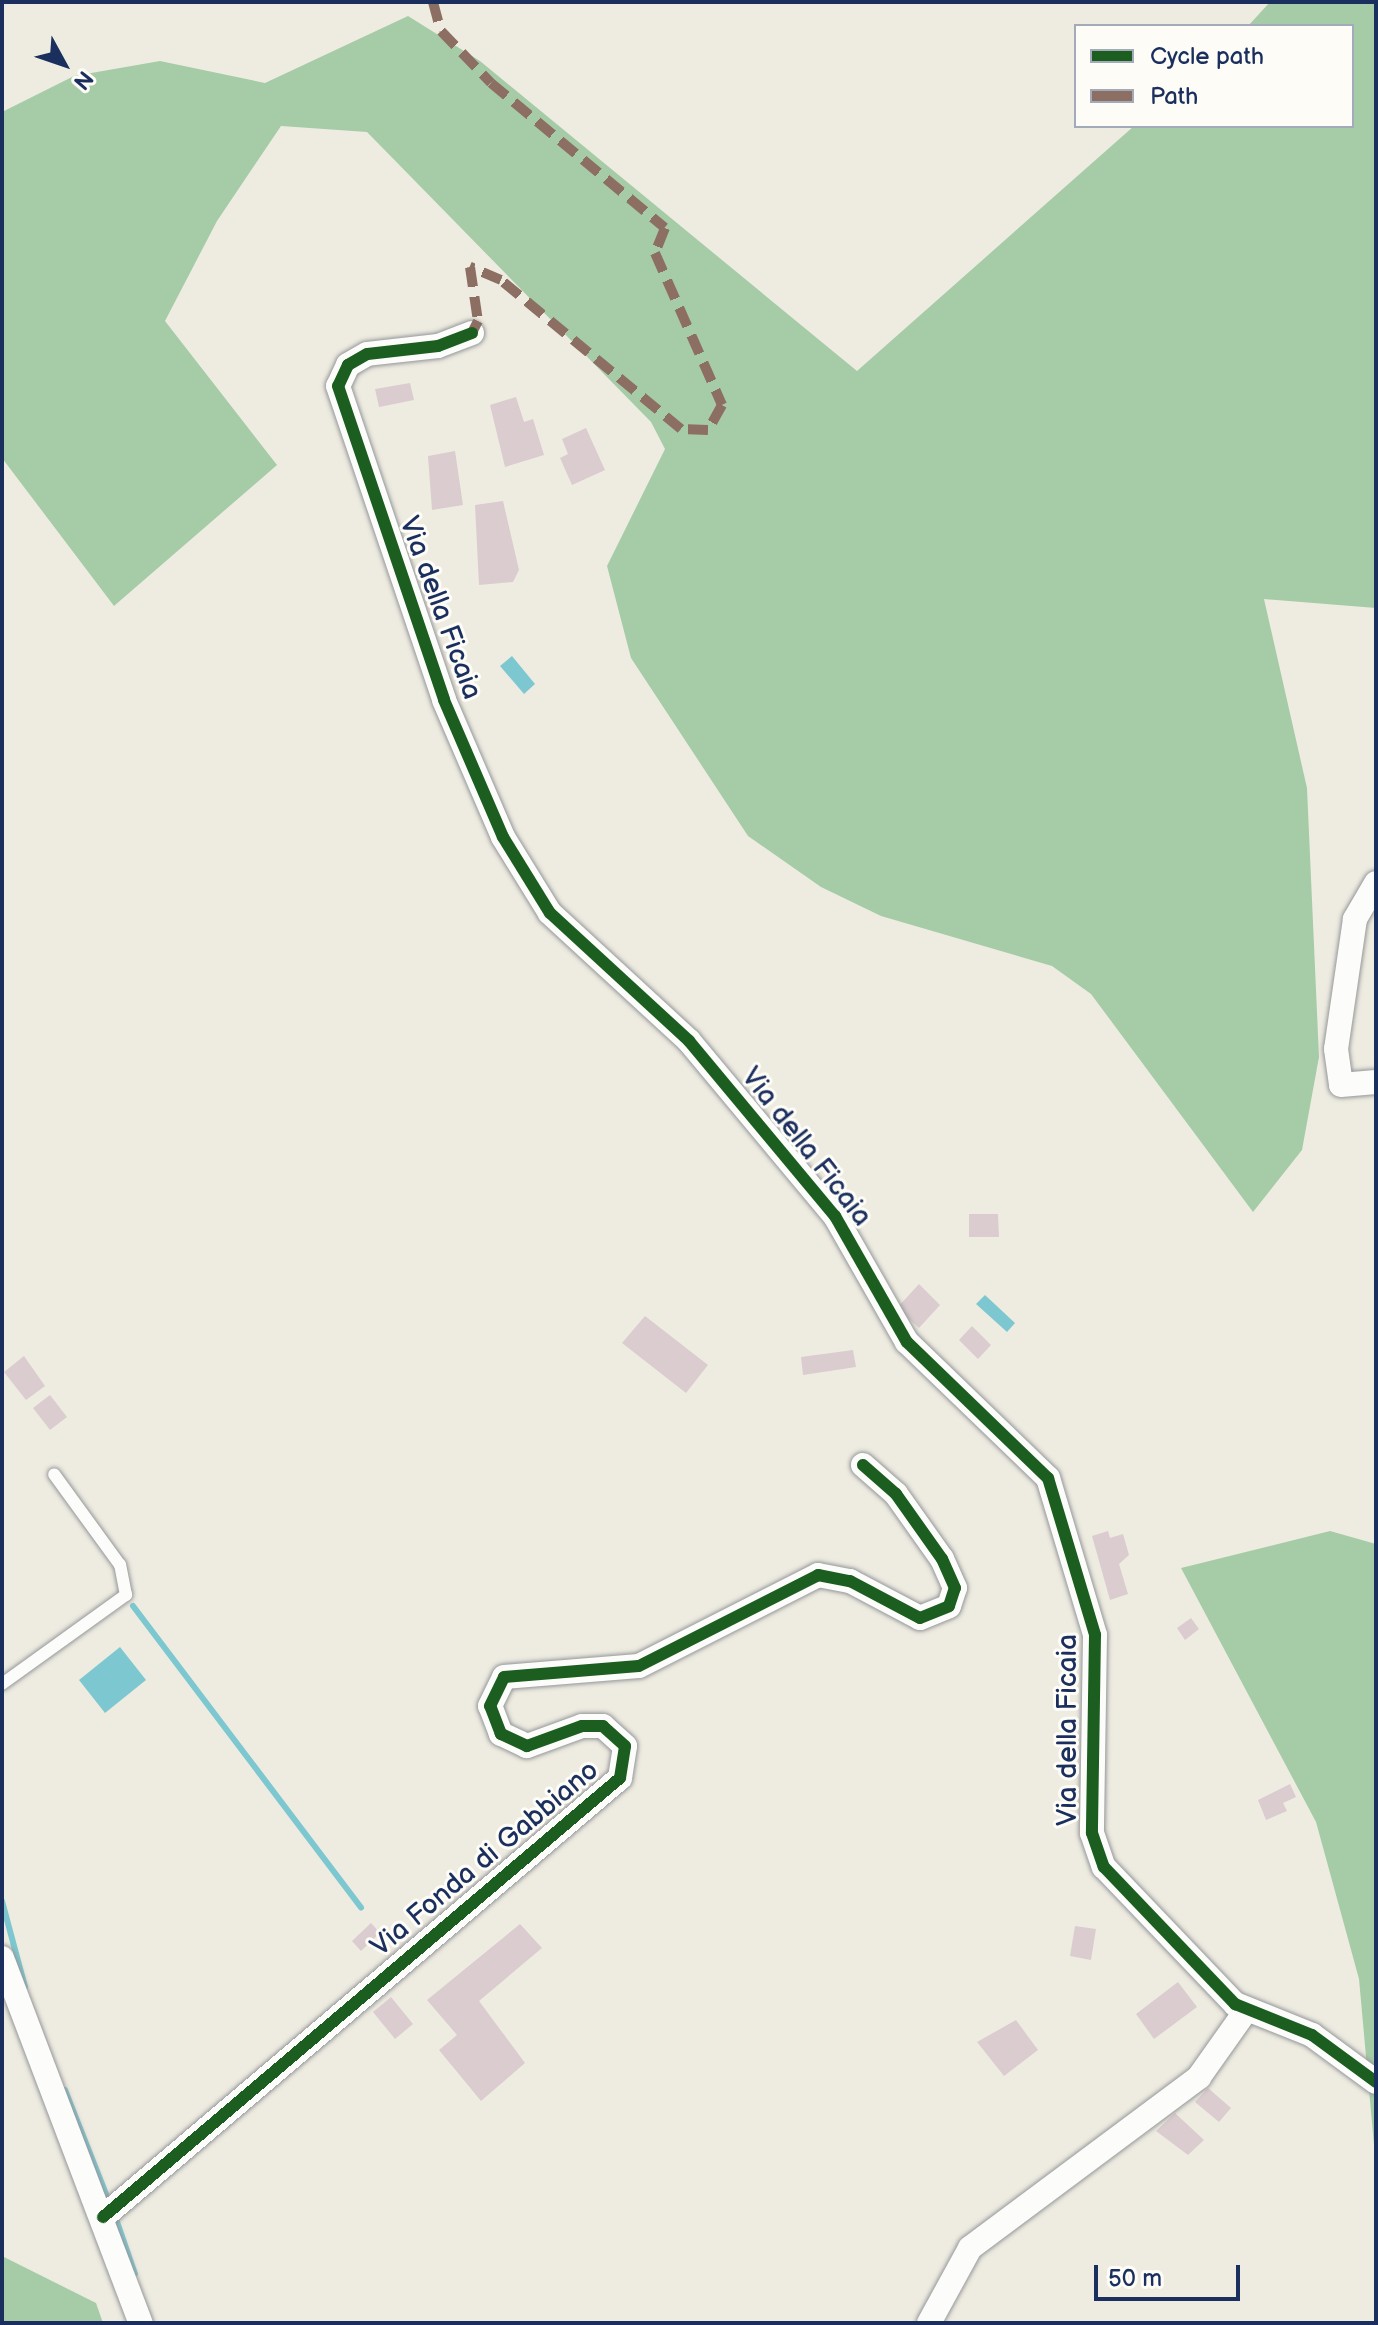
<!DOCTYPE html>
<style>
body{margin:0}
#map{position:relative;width:1378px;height:2325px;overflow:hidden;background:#eeece1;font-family:"Balsamiq Sans",sans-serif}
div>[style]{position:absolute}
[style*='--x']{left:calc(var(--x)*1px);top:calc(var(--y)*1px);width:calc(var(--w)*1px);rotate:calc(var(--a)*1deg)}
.forest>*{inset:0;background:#a6cca7}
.water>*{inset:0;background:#7dc8d0}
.stream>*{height:6px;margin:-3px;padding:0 3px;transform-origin:3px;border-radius:3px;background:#7dc8d0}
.building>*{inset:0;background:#dacccf}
.roads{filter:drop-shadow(0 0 2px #95979a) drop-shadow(0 0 2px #95979a)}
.lane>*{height:12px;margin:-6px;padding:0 6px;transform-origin:6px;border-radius:6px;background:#fcfcfa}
.street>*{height:24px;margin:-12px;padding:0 12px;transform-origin:12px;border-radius:12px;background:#fcfcfa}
.quiet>*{height:10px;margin-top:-5px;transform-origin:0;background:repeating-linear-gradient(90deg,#8d6e63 0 20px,transparent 0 30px)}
.cycleway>*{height:12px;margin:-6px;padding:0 6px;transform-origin:6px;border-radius:6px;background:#1b5e20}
span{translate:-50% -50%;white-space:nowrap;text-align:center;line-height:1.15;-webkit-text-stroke:6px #fdfcf7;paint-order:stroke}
.street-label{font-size:28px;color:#1b2f5e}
.frame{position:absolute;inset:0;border:4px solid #1b2f5e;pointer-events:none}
.legend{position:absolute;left:1074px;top:24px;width:280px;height:104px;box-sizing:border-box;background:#fdfcf7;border:2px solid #a3aaba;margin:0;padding:10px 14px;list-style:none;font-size:24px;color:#1b2f5e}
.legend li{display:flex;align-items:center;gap:16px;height:40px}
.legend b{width:40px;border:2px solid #a3aaba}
.north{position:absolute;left:24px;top:24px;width:80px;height:80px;-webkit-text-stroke:6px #fdfcf7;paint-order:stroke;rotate:130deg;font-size:22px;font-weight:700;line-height:32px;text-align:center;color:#1b2f5e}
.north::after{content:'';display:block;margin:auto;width:28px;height:36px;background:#1b2f5e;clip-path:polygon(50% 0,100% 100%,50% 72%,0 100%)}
.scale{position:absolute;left:1094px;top:2265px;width:146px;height:36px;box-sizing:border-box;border:4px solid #1b2f5e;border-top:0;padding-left:10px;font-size:24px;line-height:28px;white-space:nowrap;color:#1b2f5e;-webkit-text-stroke:6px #fdfcf7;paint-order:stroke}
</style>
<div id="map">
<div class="forest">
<i style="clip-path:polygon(1270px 2px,1376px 2px,1376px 608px,1264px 599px,1307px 788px,1319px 1057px,1302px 1150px,1253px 1212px,1091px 994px,1052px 966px,881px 916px,821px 887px,748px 836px,631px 658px,607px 566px,665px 449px,651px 422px,367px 132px,281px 126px,217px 221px,165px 321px,277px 465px,114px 606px,2px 458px,2px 112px,74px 76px,160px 61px,265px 83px,408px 16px,480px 61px,857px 371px,1134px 126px,1352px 126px,1352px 26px,1248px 26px)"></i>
<i style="clip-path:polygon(1330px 1531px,1376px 1544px,1376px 2167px,1359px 1979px,1316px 1822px,1181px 1568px)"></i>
<i style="clip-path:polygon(2px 2256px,96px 2303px,103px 2323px,2px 2323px)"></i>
</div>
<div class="water">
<i style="clip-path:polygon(512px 656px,535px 684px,524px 694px,500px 666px)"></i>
<i style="clip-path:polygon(985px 1295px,1015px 1323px,1007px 1332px,976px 1304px)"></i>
<i style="clip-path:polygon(120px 1647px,146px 1680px,105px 1713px,79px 1680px)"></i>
</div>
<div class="stream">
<i style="--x:133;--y:1606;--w:378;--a:52.9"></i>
<i style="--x:2;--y:1901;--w:89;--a:75"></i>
<i style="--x:65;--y:2090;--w:112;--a:68.5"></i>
<i style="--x:115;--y:2216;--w:61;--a:71"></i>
</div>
<div class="building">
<i style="clip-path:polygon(410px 383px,414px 400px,379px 407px,375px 389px)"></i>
<i style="clip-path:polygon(516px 397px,524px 422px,533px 419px,544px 455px,505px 467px,490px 405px)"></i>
<i style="clip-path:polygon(586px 428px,605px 470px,572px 485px,560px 458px,568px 454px,562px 439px)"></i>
<i style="clip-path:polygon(455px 451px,463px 505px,432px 510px,428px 456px)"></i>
<i style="clip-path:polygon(503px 501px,519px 570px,513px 582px,479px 585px,475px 505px)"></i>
<i style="clip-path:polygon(969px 1214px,998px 1214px,999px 1237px,969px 1237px)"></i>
<i style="clip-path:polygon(919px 1284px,940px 1305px,919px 1328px,897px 1308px)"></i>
<i style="clip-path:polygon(645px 1316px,708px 1365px,686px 1393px,622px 1343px)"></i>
<i style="clip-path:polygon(972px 1326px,991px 1345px,978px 1359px,959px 1340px)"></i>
<i style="clip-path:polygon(853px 1350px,856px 1367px,803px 1375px,801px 1357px)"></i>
<i style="clip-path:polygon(24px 1356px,45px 1386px,26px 1400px,4px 1372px)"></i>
<i style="clip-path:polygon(50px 1395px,67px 1417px,50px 1430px,33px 1408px)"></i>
<i style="clip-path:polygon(1108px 1531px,1110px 1538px,1123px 1534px,1129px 1555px,1119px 1564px,1128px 1594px,1110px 1600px,1092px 1536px)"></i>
<i style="clip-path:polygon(1191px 1618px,1199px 1629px,1185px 1640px,1177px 1628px)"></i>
<i style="clip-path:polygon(1290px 1784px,1296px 1797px,1283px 1803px,1287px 1811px,1266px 1820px,1258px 1800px)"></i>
<i style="clip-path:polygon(371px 1923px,380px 1933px,361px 1951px,352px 1941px)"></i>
<i style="clip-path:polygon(520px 1924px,542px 1948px,479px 2001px,525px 2063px,481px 2101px,439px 2050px,457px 2035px,427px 2000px)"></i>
<i style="clip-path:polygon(1075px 1926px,1096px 1929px,1091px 1960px,1070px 1956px)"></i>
<i style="clip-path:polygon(1178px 1982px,1197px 2007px,1154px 2039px,1136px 2014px)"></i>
<i style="clip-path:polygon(391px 1997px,413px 2024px,395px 2039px,373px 2012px)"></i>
<i style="clip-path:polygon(1016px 2020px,1038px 2050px,1004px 2076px,977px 2042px)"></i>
<i style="clip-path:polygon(1208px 2088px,1231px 2108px,1219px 2122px,1195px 2102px)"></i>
<i style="clip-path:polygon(1175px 2113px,1204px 2140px,1188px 2155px,1156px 2131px)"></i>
</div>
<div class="roads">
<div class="lane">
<i style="--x:2;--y:1684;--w:153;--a:-35.7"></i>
<i style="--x:126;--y:1595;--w:31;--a:-101"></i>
<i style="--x:120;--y:1565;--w:112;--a:-126"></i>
</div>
<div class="street">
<i style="--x:472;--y:333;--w:36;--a:159"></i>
<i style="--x:438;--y:346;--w:71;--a:173.6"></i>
<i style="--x:367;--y:354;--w:22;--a:150"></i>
<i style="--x:348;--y:365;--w:23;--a:115"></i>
<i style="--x:338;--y:386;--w:331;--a:71.3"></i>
<i style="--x:444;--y:700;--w:149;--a:66.7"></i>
<i style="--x:503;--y:837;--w:89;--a:58.3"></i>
<i style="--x:550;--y:913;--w:189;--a:42.6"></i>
<i style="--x:689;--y:1041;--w:228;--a:50.2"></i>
<i style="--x:835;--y:1216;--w:145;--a:60.3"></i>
<i style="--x:907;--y:1342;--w:196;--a:44"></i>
<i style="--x:1048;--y:1478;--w:164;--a:73.3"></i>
<i style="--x:1095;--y:1635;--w:198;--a:90.9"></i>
<i style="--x:1092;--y:1833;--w:36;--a:71"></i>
<i style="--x:1104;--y:1867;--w:190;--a:46.3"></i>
<i style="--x:1235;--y:2004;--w:83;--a:21.9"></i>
<i style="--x:1312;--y:2035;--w:79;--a:36.3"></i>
<i style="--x:1376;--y:883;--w:42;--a:120.3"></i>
<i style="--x:1355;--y:919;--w:131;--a:98.3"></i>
<i style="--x:1336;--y:1049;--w:36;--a:82"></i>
<i style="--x:1341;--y:1085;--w:35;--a:-5"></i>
<i style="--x:2;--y:1958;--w:391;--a:69.2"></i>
<i style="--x:103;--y:2217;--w:678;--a:-40.34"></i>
<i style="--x:620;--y:1778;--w:32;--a:-81"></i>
<i style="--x:625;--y:1746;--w:30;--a:-138"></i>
<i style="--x:603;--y:1726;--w:21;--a:180"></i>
<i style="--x:582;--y:1726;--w:59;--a:160"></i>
<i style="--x:527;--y:1746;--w:29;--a:-155"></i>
<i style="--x:501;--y:1734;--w:30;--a:-111"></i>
<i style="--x:490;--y:1706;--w:32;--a:-64"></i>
<i style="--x:504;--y:1677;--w:135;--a:-4.7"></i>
<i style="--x:639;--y:1666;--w:201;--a:-26.9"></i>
<i style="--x:818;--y:1575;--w:33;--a:11"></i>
<i style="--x:850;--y:1581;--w:79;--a:27.9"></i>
<i style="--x:920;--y:1618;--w:31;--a:-22"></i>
<i style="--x:949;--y:1606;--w:19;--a:-72"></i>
<i style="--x:955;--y:1588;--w:32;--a:-114"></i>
<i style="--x:942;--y:1559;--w:80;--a:-125.3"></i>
<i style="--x:896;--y:1494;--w:44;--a:-138.7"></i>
<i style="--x:929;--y:2323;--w:85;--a:-61.3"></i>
<i style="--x:970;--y:2248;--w:286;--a:-36.7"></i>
<i style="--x:1199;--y:2077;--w:80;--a:-54.7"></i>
</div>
</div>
<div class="quiet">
<i style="--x:433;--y:2;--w:30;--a:75"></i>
<i style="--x:441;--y:31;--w:72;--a:46.1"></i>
<i style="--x:491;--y:83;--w:226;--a:39.8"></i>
<i style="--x:665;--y:228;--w:27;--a:112"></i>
<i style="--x:655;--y:253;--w:166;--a:66.2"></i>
<i style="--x:722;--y:405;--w:29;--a:119"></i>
<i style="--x:708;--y:430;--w:27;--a:-178"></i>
<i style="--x:681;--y:429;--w:234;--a:-140.4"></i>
<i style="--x:501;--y:280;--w:34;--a:-157"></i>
<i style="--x:470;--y:267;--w:55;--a:81.6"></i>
<i style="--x:478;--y:321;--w:13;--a:117"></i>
</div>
<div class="cycleway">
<i style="--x:472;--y:333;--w:36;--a:159"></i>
<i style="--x:438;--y:346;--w:71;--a:173.6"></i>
<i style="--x:367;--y:354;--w:22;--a:150"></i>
<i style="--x:348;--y:365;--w:23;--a:115"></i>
<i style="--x:338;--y:386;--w:331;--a:71.3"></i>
<i style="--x:444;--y:700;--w:149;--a:66.7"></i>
<i style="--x:503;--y:837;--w:89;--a:58.3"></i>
<i style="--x:550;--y:913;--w:189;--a:42.6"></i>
<i style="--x:689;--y:1041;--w:228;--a:50.2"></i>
<i style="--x:835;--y:1216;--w:145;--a:60.3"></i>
<i style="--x:907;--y:1342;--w:196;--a:44"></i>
<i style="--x:1048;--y:1478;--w:164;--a:73.3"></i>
<i style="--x:1095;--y:1635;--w:198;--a:90.9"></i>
<i style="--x:1092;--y:1833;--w:36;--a:71"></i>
<i style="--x:1104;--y:1867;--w:190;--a:46.3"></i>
<i style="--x:1235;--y:2004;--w:83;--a:21.9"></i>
<i style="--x:1312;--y:2035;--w:79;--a:36.3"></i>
<i style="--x:103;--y:2217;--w:678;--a:-40.34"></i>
<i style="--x:620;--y:1778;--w:32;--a:-81"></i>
<i style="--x:625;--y:1746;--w:30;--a:-138"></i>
<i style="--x:603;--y:1726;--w:21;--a:180"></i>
<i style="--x:582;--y:1726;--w:59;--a:160"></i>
<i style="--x:527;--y:1746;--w:29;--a:-155"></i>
<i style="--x:501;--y:1734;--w:30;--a:-111"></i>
<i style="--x:490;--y:1706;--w:32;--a:-64"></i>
<i style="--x:504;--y:1677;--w:135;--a:-4.7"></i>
<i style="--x:639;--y:1666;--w:201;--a:-26.9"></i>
<i style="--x:818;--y:1575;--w:33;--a:11"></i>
<i style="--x:850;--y:1581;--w:79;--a:27.9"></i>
<i style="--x:920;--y:1618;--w:31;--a:-22"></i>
<i style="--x:949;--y:1606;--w:19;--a:-72"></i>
<i style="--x:955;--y:1588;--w:32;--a:-114"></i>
<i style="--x:942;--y:1559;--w:80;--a:-125.3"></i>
<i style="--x:896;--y:1494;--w:44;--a:-138.7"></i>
</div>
<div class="street-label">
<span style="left:440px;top:608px;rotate:70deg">Via della Ficaia</span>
<span style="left:806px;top:1147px;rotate:52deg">Via della Ficaia</span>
<span style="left:1068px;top:1730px;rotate:-90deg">Via della Ficaia</span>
<span style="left:485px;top:1859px;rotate:-40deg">Via Fonda di Gabbiano</span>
</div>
<div class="frame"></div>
<ul class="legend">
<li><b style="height:10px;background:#1b5e20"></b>Cycle path</li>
<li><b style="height:10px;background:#8d6e63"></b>Path</li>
</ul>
<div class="north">N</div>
<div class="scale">50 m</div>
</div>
